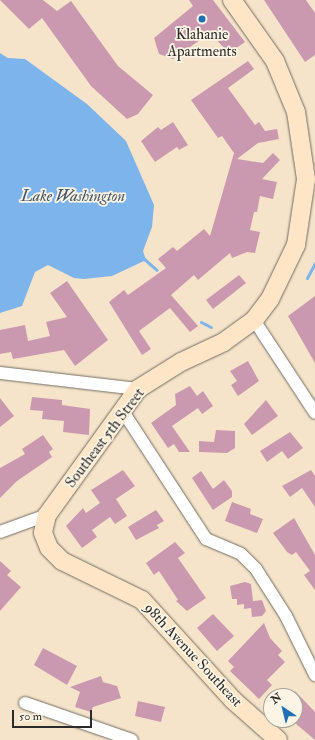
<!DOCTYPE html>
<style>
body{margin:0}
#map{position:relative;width:315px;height:740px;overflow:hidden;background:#f6e4ca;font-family:"IM FELL Double Pica",serif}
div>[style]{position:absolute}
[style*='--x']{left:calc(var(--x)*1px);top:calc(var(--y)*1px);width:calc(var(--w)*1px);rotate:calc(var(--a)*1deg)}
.water>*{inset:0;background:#7db4ec}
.stream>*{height:3px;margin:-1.5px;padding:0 1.5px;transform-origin:1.5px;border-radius:1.5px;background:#7db4ec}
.building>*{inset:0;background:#cb99af}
.roads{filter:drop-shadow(0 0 1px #726c63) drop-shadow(0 0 1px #726c63)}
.street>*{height:12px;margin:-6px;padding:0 6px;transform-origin:6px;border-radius:6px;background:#fff}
.secondary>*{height:18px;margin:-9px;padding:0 9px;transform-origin:9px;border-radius:9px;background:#fee5c5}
.dots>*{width:11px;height:11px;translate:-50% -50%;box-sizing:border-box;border:2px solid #fcf5e5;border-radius:50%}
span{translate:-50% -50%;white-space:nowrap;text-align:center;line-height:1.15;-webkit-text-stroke:3.5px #fcf5e5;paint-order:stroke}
.poi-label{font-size:15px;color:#2b2b2b}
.street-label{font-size:15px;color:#2b2b2b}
.water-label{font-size:16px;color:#445465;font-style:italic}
.north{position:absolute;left:263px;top:688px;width:40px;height:40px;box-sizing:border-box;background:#fcf5e5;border:1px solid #a8a49b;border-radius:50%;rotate:325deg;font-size:11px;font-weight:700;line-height:16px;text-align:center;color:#2b2b2b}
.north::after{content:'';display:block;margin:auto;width:14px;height:18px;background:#1f6fb2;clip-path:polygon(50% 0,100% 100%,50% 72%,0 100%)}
.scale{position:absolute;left:12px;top:710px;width:80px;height:18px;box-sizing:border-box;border:2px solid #2b2b2b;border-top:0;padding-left:5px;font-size:12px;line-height:14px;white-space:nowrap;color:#2b2b2b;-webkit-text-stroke:3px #fcf5e5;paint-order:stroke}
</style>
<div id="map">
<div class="water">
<i style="clip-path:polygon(0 53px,8px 58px,25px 59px,87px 104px,126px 141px,154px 205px,152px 227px,143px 251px,146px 260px,112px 276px,84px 279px,74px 278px,48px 265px,35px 272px,22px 306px,0 313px)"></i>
</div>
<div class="stream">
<i style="--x:143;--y:258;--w:18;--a:41"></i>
<i style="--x:307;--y:278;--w:17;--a:-62"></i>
<i style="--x:201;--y:322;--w:11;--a:27"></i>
</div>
<div class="building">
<i style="clip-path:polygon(0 0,43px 0,57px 11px,71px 1px,118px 66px,153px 95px,138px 114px,127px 119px,91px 86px,42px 18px,29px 29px)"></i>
<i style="clip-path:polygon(189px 0,213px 0,245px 42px,229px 53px,210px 33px,173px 59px,159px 54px,154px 38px,193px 6px)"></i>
<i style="clip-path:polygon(264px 0,306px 0,315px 13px,315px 55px,305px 62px)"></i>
<i style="clip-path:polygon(248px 61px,254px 69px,228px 88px,255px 125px,259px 122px,265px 131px,277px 129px,279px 139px,258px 143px,237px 159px,263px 163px,273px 153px,280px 160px,262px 179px,277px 182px,273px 199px,260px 196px,257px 212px,254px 212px,250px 230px,260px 232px,255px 253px,247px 252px,232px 258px,230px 253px,198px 280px,194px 275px,171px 295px,198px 326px,190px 332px,170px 308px,139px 331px,151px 349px,142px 355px,109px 302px,124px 290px,128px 295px,166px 268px,158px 259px,173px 247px,177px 251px,204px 229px,210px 236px,234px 153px,222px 136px,218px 138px,191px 100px)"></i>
<i style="clip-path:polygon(173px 122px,188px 145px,179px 150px,177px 147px,155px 162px,141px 141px,158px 127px,161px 130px)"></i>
<i style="clip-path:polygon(239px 275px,246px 283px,213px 309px,206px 300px)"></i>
<i style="clip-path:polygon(67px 281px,108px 340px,75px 366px,64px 350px,13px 359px,11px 352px,0 354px,0 330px,25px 325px,28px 341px,50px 336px,46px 322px,67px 317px,50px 293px)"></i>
<i style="clip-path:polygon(315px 296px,315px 363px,288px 316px)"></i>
<i style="clip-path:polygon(248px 361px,259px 381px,238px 396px,231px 385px,237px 381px,230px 371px)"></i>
<i style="clip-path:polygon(190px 386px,197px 396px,203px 391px,213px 406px,202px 414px,198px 408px,172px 426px,190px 452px,179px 452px,174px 444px,168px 448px,151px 423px,176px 405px,175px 394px)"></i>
<i style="clip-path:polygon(32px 397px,62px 400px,62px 405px,90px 409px,89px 435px,63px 432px,64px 421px,42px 419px,43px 411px,30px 410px)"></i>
<i style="clip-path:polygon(0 398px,14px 416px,0 427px)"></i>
<i style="clip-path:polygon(266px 400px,278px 416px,252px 435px,244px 424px)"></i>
<i style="clip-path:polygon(216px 430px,235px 431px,235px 448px,227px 453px,199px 452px,199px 441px,214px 442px)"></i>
<i style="clip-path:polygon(290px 432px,303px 448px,288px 459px,282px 451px,267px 462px,260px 451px)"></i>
<i style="clip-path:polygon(43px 435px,53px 449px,49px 452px,52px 457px,17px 481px,0 498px,0 468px,25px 454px,22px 449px)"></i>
<i style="clip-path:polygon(123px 470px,135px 486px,116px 499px,127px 516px,115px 524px,110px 517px,92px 530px,97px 537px,82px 548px,66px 526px,83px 508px,86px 513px,100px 503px,91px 490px)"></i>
<i style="clip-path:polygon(311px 470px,315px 476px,315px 507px,302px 488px,290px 497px,282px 486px)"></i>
<i style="clip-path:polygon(201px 471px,213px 489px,224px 480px,232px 491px,232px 497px,213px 510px,192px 478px)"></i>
<i style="clip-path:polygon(232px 502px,251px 509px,250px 514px,263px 519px,257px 533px,225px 521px)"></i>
<i style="clip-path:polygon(156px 510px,164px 521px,157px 525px,159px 528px,136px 540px,128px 527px)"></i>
<i style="clip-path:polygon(294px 518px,315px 555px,315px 590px,304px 575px,310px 571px,296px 552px,292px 555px,287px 552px,273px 533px)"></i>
<i style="clip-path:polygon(175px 542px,185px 553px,178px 558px,206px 598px,187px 611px,176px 601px,178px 600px,159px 571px,154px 575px,146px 563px)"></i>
<i style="clip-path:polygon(0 561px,11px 571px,7px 575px,21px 587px,0 611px)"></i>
<i style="clip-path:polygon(245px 582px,251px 584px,253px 601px,262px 600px,266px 611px,262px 616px,252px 617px,251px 608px,244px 609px,244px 604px,237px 605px,237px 599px,232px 599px,230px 586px)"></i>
<i style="clip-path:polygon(213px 614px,234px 636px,217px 651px,197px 628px)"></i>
<i style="clip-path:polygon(264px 623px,270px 638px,282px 651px,278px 655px,285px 662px,267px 680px,272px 685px,259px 699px,230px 671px,234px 667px,228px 661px)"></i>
<i style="clip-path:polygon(43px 648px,77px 666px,67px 685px,34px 665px)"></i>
<i style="clip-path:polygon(101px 676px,103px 682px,117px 686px,121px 698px,93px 707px,91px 712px,75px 707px,80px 692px,70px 687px)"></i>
<i style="clip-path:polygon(295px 691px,315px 712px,315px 740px,295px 723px)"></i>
<i style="clip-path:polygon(138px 701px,165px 707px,161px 722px,135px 716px)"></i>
</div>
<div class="roads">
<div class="street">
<i style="--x:254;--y:320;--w:111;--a:56.7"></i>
<i style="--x:0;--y:373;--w:139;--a:6.6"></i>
<i style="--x:122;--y:410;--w:154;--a:56.9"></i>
<i style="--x:206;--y:539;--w:38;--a:23"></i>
<i style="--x:241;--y:554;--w:21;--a:45"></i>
<i style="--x:256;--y:569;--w:56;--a:57.4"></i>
<i style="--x:286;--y:616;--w:66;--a:63.8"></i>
<i style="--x:0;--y:532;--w:50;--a:-19.9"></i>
<i style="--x:25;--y:703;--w:113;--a:19.1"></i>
</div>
<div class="secondary">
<i style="--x:232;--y:0;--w:75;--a:54.8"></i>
<i style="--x:275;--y:61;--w:55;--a:67.6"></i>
<i style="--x:296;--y:112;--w:68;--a:81.5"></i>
<i style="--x:306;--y:179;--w:67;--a:98.6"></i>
<i style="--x:296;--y:245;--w:60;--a:115.7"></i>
<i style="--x:270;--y:299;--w:26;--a:127"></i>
<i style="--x:254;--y:320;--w:37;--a:144"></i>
<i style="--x:224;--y:342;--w:47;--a:155.1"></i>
<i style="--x:181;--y:362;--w:51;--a:147.9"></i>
<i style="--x:138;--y:389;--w:155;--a:125.8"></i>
<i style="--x:47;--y:515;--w:18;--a:103"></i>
<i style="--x:43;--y:533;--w:16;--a:68"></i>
<i style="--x:49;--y:548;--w:18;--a:45"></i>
<i style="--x:62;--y:561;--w:89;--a:26"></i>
<i style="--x:142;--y:600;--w:135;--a:47.7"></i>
<i style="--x:233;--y:700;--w:60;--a:41.6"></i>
</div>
</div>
<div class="dots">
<i style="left:202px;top:19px;background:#1f6fb2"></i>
</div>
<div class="poi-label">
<span style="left:202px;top:43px">Klahanie<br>Apartments</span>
</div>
<div class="street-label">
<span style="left:105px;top:438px;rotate:-53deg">Southeast 5th Street</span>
<span style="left:193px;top:655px;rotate:47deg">98th Avenue Southeast</span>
</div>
<div class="water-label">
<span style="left:73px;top:196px">Lake Washington</span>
</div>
<div class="north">N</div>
<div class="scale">50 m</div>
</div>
